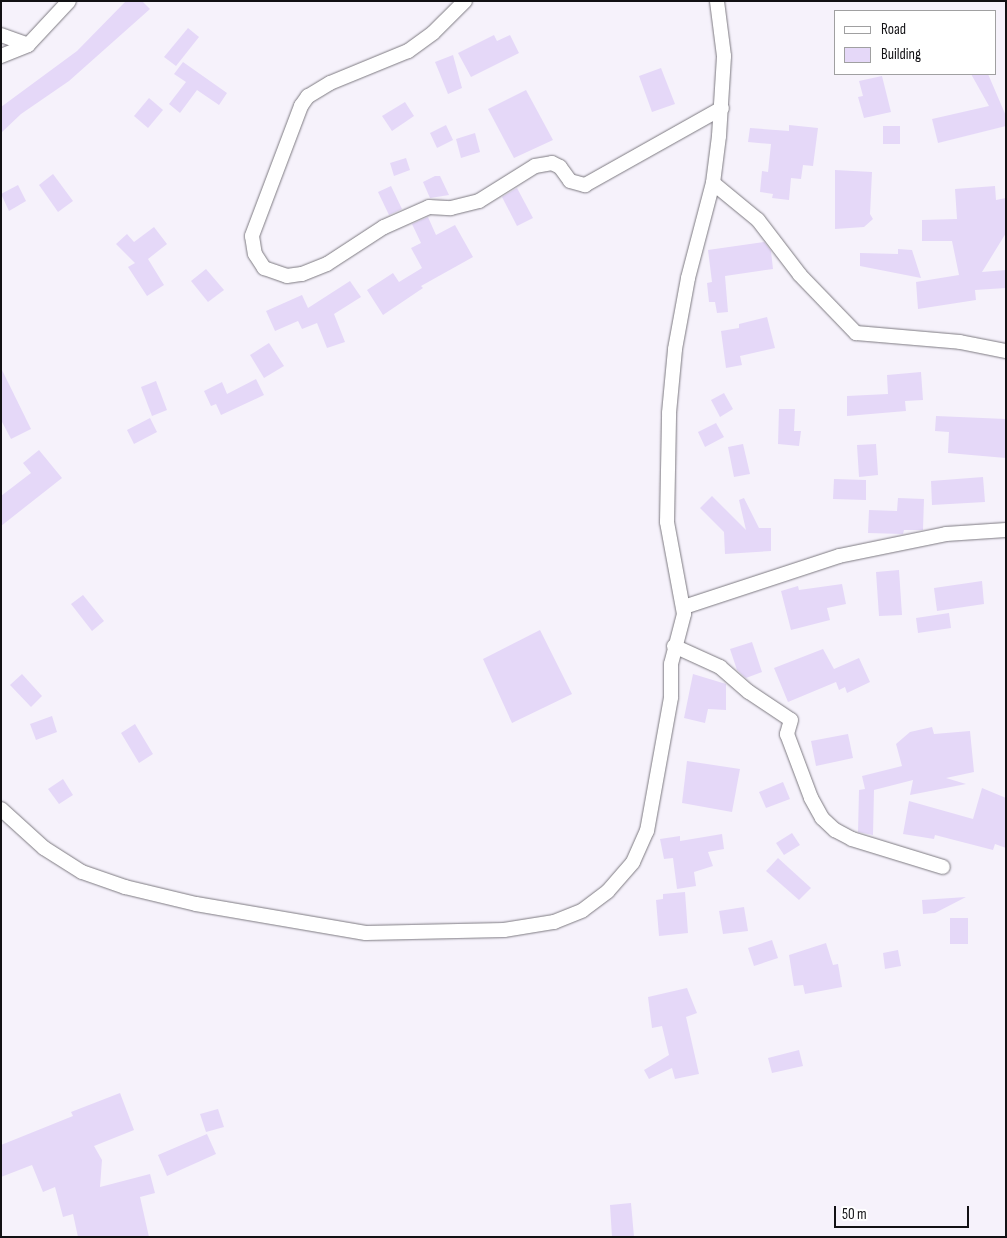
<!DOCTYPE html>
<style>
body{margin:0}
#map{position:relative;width:1007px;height:1238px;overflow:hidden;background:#f6f2fb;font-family:"Sofia Sans Condensed",sans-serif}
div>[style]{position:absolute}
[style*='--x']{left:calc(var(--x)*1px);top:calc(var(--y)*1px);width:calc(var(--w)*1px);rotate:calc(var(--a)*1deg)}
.building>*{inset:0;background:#e5d8f8}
.roads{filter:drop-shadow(0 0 1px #7d7a81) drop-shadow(0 0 1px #7d7a81)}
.street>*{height:14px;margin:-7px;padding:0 7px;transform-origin:7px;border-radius:7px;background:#fff}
span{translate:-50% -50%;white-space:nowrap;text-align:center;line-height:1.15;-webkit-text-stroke:4.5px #fff;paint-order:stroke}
.frame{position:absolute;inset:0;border:2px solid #121114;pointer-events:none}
.legend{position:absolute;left:834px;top:10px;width:162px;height:65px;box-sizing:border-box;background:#fff;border:1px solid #a0a0a1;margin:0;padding:6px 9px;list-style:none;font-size:15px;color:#121114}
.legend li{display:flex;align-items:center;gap:10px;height:25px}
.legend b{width:25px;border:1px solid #a0a0a1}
.scale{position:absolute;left:834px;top:1206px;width:135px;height:22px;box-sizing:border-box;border:2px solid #121114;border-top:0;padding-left:6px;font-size:15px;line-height:18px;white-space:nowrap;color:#121114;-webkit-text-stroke:4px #fff;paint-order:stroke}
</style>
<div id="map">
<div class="building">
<i style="clip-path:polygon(126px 1px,142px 1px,150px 9px,69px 81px,21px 114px,1px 133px,1px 107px,77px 51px)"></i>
<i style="clip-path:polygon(188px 28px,199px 37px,176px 66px,164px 57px)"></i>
<i style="clip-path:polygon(494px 35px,497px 41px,510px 35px,519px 53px,471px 77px,458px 53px)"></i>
<i style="clip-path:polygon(453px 55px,462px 88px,448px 94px,435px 62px)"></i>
<i style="clip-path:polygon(183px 62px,227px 93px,219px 105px,197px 90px,180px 113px,169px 104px,186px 82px,174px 74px)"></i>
<i style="clip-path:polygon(661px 68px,675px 104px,652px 112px,639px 76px)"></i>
<i style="clip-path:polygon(971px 74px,988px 74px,1006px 116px,1006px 126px,938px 143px,932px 119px,989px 106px)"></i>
<i style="clip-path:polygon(882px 76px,891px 112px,864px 118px,858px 97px,863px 96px,859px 81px)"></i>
<i style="clip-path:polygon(526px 90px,553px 140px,514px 158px,488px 109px)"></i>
<i style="clip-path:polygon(149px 98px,163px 110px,148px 128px,134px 116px)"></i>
<i style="clip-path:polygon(405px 102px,414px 116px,392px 131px,382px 116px)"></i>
<i style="clip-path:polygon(446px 125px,453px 140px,437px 148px,430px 133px)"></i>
<i style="clip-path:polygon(789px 125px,818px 128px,813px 166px,803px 165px,801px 179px,791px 178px,789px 200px,772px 198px,773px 194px,760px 192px,762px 171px,768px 172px,771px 144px,748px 142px,750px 128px,789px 131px)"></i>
<i style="clip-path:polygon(883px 126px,900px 126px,900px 144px,883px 144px)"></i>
<i style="clip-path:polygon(475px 133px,480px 152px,461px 158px,456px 139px)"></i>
<i style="clip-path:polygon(406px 158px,410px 170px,394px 176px,390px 163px)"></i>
<i style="clip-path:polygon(835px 170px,872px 172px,870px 214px,873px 219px,864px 227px,835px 229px)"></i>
<i style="clip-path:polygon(53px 174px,73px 201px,58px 212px,39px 185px)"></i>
<i style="clip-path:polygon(435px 176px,440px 176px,449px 195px,430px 198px,423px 182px)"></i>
<i style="clip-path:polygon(18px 185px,26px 201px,9px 211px,1px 194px)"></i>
<i style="clip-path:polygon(391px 186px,402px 209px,389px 215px,378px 192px)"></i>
<i style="clip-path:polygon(995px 186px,996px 200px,1006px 198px,1006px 233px,982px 272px,1006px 270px,1006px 288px,975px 290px,976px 300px,918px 309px,916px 282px,959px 275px,952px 241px,922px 241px,922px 220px,957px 219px,955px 189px)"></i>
<i style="clip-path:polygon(517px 188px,533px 218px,517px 226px,502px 197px)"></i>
<i style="clip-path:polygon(428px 217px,436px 235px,455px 225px,473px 257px,421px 286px,423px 288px,383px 315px,367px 290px,393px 273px,399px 282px,422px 268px,411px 248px,421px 243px,412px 224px)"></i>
<i style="clip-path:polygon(154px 227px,167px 244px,148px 259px,164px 285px,147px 296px,128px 267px,135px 263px,116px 244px,127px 234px,134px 242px)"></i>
<i style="clip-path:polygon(764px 242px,771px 251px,773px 269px,725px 276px,728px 312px,717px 313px,715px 302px,709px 302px,707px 283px,712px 282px,708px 250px)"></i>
<i style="clip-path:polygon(898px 249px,912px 250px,921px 278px,860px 266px,860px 253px,898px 254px)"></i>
<i style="clip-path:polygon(206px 269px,224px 290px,208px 302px,191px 281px)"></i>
<i style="clip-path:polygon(350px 281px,361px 297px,334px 314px,345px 342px,327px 348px,317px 323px,302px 329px,298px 321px,275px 331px,266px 311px,302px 295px,308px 308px)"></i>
<i style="clip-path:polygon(767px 317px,775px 348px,740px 356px,742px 365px,726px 368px,721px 331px,739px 328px,739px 324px)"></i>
<i style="clip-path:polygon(269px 343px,284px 366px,264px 378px,250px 355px)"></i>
<i style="clip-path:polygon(1px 368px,31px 429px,11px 439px,1px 420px)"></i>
<i style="clip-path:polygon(921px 372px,923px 400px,905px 401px,906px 411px,847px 416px,847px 396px,888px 394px,887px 375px)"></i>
<i style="clip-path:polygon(256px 379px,264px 395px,221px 415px,216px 404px,211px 406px,204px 391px,222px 382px,227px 394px)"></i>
<i style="clip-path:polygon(156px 381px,167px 410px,152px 416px,141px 387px)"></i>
<i style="clip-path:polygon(724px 393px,733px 409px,720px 417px,711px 400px)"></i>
<i style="clip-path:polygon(779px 409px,795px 409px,794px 431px,801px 431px,799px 446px,778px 444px)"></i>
<i style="clip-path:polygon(936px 416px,1006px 419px,1006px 458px,948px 453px,949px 432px,935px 431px)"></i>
<i style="clip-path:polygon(150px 418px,157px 432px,134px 444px,127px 430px)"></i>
<i style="clip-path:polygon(716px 423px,724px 437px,705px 447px,698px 432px)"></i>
<i style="clip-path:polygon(743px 444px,750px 474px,734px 477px,728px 447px)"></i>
<i style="clip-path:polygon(876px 444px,878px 475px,859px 477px,857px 445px)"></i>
<i style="clip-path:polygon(39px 450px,62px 478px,1px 526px,1px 496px,31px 473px,23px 463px)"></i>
<i style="clip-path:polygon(983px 477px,985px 502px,932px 505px,931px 481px)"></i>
<i style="clip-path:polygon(834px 479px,866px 480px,866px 500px,833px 499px)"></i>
<i style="clip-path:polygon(712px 496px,746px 530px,739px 500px,744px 498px,759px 528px,771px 528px,771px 551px,725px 554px,724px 532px,700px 508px)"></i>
<i style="clip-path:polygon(898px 498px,924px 499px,923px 530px,904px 530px,903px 534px,868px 533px,869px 510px,897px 511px)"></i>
<i style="clip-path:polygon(899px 570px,902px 615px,879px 616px,876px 572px)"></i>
<i style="clip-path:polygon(982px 581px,984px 604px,937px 611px,934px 588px)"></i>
<i style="clip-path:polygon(842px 584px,846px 604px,827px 608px,830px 620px,791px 630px,781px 591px,798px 586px,799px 590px)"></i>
<i style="clip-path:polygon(83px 595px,104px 621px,92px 631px,71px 604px)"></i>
<i style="clip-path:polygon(949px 613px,951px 628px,918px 633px,916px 618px)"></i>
<i style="clip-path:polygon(540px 630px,572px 694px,512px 723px,483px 659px)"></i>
<i style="clip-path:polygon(752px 642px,762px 672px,746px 678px,737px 670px,730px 649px)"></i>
<i style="clip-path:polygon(823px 649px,834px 669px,859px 658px,870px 682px,847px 693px,845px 687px,839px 690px,836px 682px,788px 702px,774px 668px)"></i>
<i style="clip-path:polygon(22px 674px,42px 696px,31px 707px,10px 685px)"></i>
<i style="clip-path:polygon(693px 674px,726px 684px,726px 710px,708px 709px,705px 723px,684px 718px)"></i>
<i style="clip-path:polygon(52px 716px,57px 732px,36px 740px,30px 724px)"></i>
<i style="clip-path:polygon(135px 724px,153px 754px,139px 763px,121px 733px)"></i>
<i style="clip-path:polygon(932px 727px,934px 734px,970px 731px,974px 772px,946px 778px,966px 784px,910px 795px,913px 780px,874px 790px,873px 835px,858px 832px,859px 790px,865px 789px,862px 776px,902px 766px,896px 744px,910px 732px)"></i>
<i style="clip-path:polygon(848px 734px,853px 758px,816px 766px,811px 741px)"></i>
<i style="clip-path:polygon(687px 761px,740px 769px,732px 812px,682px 803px)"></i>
<i style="clip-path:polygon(63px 779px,73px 795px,59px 804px,48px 789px)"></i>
<i style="clip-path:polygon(783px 782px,790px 799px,766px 808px,759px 792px)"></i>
<i style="clip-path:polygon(982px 788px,1006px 798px,1006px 848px,995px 844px,993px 850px,935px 835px,934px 839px,903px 834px,909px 801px,973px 819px)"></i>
<i style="clip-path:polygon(792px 833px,800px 845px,784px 855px,776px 843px)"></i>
<i style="clip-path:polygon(722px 834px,724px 849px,708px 852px,713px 866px,694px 872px,696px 886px,677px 889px,673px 858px,664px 859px,660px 839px,680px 836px,680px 841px)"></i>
<i style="clip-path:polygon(778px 858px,811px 888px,799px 900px,766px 871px)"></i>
<i style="clip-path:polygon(685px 892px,688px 933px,659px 936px,656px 900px,663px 899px,663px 894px)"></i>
<i style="clip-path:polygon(966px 897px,935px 913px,923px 914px,922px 900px)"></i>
<i style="clip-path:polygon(744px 907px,748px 931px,723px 934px,719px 911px)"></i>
<i style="clip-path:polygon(950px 918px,968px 918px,968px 944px,950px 944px)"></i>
<i style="clip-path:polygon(772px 940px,778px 958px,754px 966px,748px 948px)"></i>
<i style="clip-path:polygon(826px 943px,833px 965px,838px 964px,842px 987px,805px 994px,803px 985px,794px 986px,789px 955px)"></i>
<i style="clip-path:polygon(898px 950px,901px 966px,885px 969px,883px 953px)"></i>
<i style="clip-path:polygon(687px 988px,697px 1013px,686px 1017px,699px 1074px,675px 1079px,672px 1068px,649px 1079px,644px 1070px,669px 1055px,662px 1026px,652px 1028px,648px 997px)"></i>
<i style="clip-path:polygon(799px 1050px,803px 1066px,772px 1073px,768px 1058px)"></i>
<i style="clip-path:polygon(120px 1093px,134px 1130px,94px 1146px,102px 1160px,100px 1187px,150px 1174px,155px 1193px,140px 1197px,149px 1237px,78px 1237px,73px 1214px,63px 1217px,55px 1187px,43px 1192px,32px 1165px,1px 1177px,1px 1145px,73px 1116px,71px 1112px)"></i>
<i style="clip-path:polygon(218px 1109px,224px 1127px,206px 1132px,200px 1114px)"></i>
<i style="clip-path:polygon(207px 1134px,216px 1154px,167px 1176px,158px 1155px)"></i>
<i style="clip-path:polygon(631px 1203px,634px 1237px,612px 1237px,610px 1205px)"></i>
</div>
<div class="roads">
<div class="street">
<i style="--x:465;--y:1;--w:45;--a:135"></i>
<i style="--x:433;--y:33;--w:31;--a:144"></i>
<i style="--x:408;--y:51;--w:84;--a:157.7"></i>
<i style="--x:330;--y:83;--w:26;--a:149"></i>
<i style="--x:308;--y:96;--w:12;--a:125"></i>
<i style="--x:301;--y:106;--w:139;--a:110.7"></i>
<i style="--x:252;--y:236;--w:18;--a:81"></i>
<i style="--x:255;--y:254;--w:17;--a:57"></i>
<i style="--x:264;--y:268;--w:24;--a:19"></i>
<i style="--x:287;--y:276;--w:15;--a:-8"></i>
<i style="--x:302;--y:274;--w:27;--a:-22"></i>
<i style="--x:327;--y:264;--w:68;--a:-33"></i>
<i style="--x:384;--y:227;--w:49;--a:-24"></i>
<i style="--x:429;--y:207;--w:22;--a:3"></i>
<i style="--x:451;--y:208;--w:29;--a:-14"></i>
<i style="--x:479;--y:201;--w:66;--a:-32"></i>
<i style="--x:535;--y:166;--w:17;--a:-10"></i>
<i style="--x:552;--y:163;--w:9;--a:27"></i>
<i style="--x:560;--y:167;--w:17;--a:54"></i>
<i style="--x:570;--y:181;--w:16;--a:15"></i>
<i style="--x:585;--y:185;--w:157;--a:-29.3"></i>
<i style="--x:1;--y:35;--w:29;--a:20"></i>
<i style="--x:1;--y:56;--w:29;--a:-22"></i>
<i style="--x:28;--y:45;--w:60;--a:-47"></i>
<i style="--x:713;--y:183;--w:58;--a:39.4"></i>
<i style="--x:758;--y:220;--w:69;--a:52.6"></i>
<i style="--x:800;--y:275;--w:81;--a:46"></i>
<i style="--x:856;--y:333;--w:104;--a:4.9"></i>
<i style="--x:960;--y:342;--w:47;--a:11.1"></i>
<i style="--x:684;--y:607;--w:163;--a:-18.2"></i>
<i style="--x:839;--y:556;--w:109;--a:-11.6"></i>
<i style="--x:946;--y:534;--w:60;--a:-3.8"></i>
<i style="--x:674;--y:646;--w:51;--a:24.5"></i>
<i style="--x:720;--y:667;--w:38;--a:41"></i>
<i style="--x:749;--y:692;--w:50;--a:33.7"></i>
<i style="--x:791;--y:720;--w:15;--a:106"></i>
<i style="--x:787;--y:734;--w:68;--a:69.4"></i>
<i style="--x:811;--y:798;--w:23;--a:61"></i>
<i style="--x:822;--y:818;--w:18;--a:43"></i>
<i style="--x:835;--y:830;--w:19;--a:28"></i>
<i style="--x:852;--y:839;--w:95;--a:17.1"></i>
<i style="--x:1;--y:809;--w:58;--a:42.2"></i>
<i style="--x:44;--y:848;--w:45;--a:32.3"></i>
<i style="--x:82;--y:872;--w:46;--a:19.2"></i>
<i style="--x:125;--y:887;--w:73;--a:13.5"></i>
<i style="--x:196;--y:904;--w:172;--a:9.7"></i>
<i style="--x:366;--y:933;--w:138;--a:-1.2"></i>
<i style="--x:504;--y:930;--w:51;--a:-9.1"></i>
<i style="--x:554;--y:922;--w:31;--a:-22"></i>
<i style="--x:583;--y:910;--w:31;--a:-37"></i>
<i style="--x:608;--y:891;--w:38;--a:-49"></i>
<i style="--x:633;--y:862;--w:34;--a:-66"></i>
<i style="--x:647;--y:831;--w:136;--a:-79.8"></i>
<i style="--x:671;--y:697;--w:33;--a:-90"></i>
<i style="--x:671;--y:664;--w:52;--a:-75.4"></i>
<i style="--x:684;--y:614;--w:94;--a:-100.5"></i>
<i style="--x:667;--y:522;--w:109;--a:-88.9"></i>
<i style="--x:669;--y:413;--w:64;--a:-84.6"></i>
<i style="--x:675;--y:349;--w:72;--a:-79.6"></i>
<i style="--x:688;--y:278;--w:98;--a:-75.3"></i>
<i style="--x:713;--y:183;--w:47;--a:-82.7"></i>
<i style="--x:719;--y:136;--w:80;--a:-86.4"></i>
<i style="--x:724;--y:56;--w:55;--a:-97.3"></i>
</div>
</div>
<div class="frame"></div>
<ul class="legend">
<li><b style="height:6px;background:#fff"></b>Road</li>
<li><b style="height:14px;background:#e5d8f8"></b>Building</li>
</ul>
<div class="scale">50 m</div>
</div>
